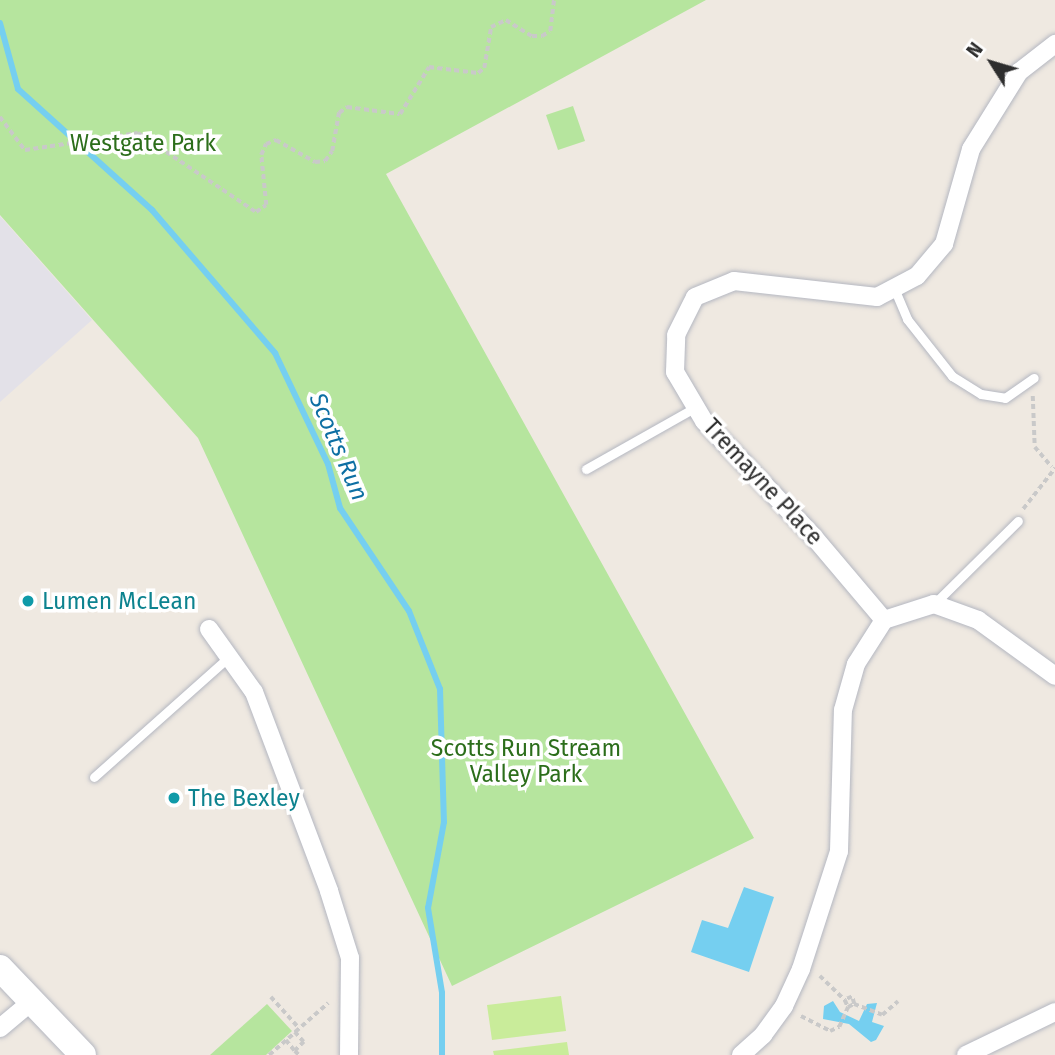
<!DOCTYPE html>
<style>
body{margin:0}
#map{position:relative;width:1055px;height:1055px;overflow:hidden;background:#efe9e1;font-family:"Fira Sans",sans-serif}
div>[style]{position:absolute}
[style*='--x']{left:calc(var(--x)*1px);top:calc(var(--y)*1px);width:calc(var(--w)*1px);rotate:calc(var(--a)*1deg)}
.industrial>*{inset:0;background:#e3e1e8}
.green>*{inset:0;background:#b6e59e}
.pitch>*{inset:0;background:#c9ec9a}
.water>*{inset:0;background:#75cff0}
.stream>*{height:6px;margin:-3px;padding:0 3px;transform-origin:3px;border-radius:3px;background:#75cff0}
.path>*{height:3.5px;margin-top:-1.75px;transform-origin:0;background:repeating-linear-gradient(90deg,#c9c9c9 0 5px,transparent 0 8.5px)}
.roads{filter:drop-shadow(0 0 2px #b4b7c1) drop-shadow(0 0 2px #b4b7c1)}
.lane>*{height:9px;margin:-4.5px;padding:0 4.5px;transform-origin:4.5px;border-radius:4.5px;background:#fff}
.street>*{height:18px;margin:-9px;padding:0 9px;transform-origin:9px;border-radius:9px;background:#fff}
.secondary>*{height:26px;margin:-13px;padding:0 13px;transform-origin:13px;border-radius:13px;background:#fff}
.dots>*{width:19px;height:19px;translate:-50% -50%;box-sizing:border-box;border:4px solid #fff;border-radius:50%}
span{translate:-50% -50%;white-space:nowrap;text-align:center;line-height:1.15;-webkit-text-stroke:7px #fff;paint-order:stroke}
.park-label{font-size:23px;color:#2c6e1b}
.street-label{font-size:23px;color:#2e2e2e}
.culture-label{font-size:23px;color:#0d838f}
.left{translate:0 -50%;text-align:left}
.water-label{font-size:24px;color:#0d6fa3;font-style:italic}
.north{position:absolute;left:957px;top:28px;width:70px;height:70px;-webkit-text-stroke:5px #fff;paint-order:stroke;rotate:307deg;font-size:19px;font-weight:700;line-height:28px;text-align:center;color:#2e2e2e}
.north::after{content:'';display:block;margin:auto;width:24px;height:32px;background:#2e2e2e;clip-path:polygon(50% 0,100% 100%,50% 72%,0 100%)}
</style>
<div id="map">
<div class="industrial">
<i style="clip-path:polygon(0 216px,92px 320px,0 402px)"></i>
</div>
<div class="green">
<i style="clip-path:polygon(0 0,706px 0,386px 174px,754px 838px,452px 986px,198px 438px,0 215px)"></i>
<i style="clip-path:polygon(573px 106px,585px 141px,558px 150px,546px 115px)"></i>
<i style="clip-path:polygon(267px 1004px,292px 1031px,266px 1055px,210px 1055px)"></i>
</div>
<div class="pitch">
<i style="clip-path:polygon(561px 996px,566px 1031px,492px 1040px,487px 1005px)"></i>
<i style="clip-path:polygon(567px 1042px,569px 1055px,494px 1055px,493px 1051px)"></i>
</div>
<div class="water">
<i style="clip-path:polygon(744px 887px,774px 897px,749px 972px,691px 952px,702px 920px,728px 928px)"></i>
<i style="clip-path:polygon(833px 1001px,840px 1012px,859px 1021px,867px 1004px,877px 1003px,872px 1022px,884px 1026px,876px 1040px,871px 1042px,849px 1024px,823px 1019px,824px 1006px)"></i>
</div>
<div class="stream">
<i style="--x:0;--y:23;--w:68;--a:74.7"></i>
<i style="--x:18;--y:89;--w:181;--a:42.1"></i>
<i style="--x:152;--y:210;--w:189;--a:49.3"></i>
<i style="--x:275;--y:353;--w:123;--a:64.5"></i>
<i style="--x:328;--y:464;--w:46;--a:74.7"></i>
<i style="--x:340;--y:508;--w:124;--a:56.2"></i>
<i style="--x:409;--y:611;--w:84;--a:68.3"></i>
<i style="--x:440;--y:689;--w:133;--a:88.3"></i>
<i style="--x:444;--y:822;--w:87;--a:100.5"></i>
<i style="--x:428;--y:908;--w:86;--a:80.6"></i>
<i style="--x:442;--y:993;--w:62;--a:90"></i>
</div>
<div class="path">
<i style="--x:0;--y:117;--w:41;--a:52.9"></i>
<i style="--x:25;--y:150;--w:114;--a:-8.6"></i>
<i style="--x:138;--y:133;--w:142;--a:33.8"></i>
<i style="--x:256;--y:212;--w:12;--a:-35"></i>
<i style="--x:266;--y:205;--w:50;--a:-95.7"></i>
<i style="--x:261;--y:155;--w:12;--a:-66"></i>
<i style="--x:266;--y:144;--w:11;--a:-22"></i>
<i style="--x:276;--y:140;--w:45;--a:29.4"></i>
<i style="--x:315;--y:162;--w:10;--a:-6"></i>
<i style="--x:325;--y:161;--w:12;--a:-55"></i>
<i style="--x:332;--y:151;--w:39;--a:-80"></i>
<i style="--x:339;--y:113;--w:10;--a:-37"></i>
<i style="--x:347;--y:107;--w:53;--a:7.5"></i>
<i style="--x:400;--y:114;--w:55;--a:-58.3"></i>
<i style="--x:429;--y:67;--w:49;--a:7"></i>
<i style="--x:478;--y:73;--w:8;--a:-40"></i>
<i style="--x:484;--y:68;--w:42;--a:-80.3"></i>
<i style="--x:491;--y:27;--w:17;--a:-25"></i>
<i style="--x:506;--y:20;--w:31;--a:32"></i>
<i style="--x:532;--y:36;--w:10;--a:0"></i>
<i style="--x:542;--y:36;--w:9;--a:-32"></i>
<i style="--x:550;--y:31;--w:31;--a:-83"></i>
<i style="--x:1033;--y:396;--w:51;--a:87.8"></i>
<i style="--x:1035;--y:447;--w:26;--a:50"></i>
<i style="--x:1023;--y:509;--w:52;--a:-52"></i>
<i style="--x:820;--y:976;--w:35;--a:44"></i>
<i style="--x:271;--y:997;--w:42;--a:47.9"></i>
<i style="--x:854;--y:1004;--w:30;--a:21"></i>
<i style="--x:882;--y:1015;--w:21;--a:-41"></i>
<i style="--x:801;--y:1016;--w:33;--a:27"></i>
<i style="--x:830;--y:1031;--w:10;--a:-24"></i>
<i style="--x:839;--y:1027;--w:22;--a:-66"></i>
<i style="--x:848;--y:1007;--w:7;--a:-27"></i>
<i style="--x:854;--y:1004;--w:7;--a:-106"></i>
<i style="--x:852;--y:997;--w:8;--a:157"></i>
<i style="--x:845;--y:1000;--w:8;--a:67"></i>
<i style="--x:295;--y:1032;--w:44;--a:-41.3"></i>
<i style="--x:286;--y:1040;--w:14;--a:51"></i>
<i style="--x:269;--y:1055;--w:35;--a:-41"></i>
<i style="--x:295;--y:1032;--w:13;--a:48"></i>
<i style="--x:304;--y:1042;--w:13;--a:135"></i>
<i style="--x:295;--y:1051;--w:6;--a:45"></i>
</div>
<div class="roads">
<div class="lane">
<i style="--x:894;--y:288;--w:34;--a:67"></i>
<i style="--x:907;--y:319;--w:73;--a:51.7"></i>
<i style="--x:952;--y:376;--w:34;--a:32"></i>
<i style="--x:981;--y:394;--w:24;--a:9"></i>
<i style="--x:1005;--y:398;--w:35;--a:-35"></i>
<i style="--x:586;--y:469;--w:126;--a:-29.4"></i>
<i style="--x:934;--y:604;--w:118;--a:-44.7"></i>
<i style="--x:94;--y:777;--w:183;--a:-41.7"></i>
</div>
<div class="street">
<i style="--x:884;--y:620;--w:110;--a:-130.2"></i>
<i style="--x:813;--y:536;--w:158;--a:-133.5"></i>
<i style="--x:704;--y:421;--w:57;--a:-120.6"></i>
<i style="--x:675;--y:372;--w:37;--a:-88"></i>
<i style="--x:676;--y:335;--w:42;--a:-63.4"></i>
<i style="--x:695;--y:297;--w:42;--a:-22.3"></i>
<i style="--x:734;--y:281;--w:144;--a:6.4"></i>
<i style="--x:877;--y:297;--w:45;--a:-27.7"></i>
<i style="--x:917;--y:276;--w:42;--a:-49.8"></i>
<i style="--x:944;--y:244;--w:99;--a:-74.1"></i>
<i style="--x:971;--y:149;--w:91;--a:-58.1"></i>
<i style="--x:1019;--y:72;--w:46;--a:-37.9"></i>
<i style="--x:209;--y:629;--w:77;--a:54.5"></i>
<i style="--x:254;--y:692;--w:213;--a:69.3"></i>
<i style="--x:329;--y:891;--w:70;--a:72.6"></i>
<i style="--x:350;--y:958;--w:97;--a:90.6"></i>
<i style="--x:0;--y:1028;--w:40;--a:-40"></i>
<i style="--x:741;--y:1055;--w:30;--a:-42"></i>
<i style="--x:763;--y:1035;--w:36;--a:-54"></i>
<i style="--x:784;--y:1006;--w:41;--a:-65.3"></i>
<i style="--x:801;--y:969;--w:124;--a:-72.1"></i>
<i style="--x:839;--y:851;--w:141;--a:-88.4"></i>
<i style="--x:843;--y:710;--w:48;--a:-74.2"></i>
<i style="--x:856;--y:664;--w:52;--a:-57.5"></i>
<i style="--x:884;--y:620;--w:52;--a:-17.7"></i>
<i style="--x:934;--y:604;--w:47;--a:20"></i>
<i style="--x:978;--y:620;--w:95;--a:36"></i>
<i style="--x:966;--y:1055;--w:99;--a:-25.8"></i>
</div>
<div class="secondary">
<i style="--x:0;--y:968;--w:120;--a:46.3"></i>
</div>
</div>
<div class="dots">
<i style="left:28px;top:601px;background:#0f9aa8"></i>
<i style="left:174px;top:798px;background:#0f9aa8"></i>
</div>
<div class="park-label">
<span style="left:143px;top:143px">Westgate Park</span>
<span style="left:526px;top:761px">Scotts Run Stream<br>Valley Park</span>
</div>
<div class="street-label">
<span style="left:763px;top:482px;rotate:47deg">Tremayne Place</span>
</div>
<div class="culture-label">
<span class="left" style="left:42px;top:601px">Lumen McLean</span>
<span class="left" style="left:188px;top:798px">The Bexley</span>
</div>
<div class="water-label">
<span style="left:338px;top:447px;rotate:67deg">Scotts Run</span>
</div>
<div class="north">N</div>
</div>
